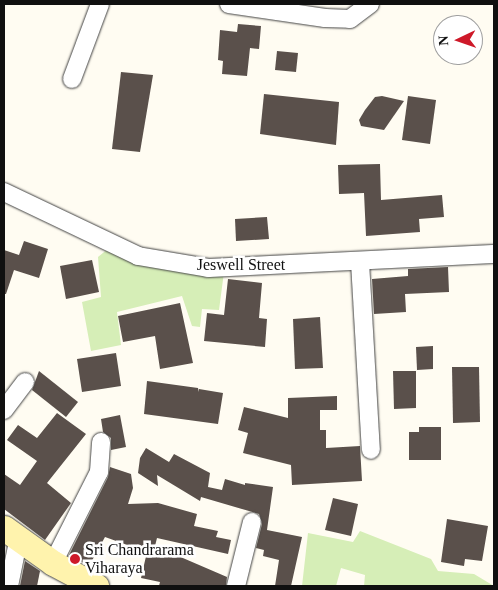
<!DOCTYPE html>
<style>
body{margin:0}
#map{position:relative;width:498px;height:590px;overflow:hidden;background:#fffcf2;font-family:Georgia,serif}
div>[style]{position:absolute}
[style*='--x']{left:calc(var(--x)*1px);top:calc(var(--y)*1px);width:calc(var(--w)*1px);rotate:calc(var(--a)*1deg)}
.green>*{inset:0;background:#d6eeb7}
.building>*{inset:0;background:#5a504b}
.roads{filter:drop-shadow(0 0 1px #434343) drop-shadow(0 0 1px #434343)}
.street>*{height:18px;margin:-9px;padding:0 9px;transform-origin:9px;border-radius:9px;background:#fff}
.secondary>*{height:25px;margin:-12.5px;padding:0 12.5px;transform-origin:12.5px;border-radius:12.5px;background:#fff3ad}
.dots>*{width:14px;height:14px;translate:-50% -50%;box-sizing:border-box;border:2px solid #fff;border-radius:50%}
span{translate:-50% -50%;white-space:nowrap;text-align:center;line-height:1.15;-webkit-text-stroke:5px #fff;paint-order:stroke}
.street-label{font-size:16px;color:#101010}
.poi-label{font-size:16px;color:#101010}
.left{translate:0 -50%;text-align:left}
.frame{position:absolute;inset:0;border:5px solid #101010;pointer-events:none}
.north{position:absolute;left:433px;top:15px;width:50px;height:50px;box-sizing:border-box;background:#fff;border:1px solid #9f9f9f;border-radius:50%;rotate:267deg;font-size:14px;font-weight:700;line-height:20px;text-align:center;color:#101010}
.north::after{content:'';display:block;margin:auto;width:18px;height:22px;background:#ce1929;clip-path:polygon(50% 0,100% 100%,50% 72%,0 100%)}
</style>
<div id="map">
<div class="green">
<i style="clip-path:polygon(109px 248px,224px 272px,219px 310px,202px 309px,200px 327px,192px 326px,182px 296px,117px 312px,121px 345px,91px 351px,82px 302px,101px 297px,98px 257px)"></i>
<i style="clip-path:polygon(360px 531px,431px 559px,438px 571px,474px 574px,494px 586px,364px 586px,365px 575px,341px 568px,336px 586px,302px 586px,308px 533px,353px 542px)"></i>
</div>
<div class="building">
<i style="clip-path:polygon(238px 24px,261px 26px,259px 49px,250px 48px,247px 76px,222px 74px,223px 61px,218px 60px,220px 30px,237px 32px)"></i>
<i style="clip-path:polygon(277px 51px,298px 53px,296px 72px,275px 70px)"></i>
<i style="clip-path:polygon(121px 72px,153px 75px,140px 152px,112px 149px)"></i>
<i style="clip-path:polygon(264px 94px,339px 102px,336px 145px,260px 134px)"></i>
<i style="clip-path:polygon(382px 96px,404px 101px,384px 130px,361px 126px,359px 120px,365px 110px,375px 97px)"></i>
<i style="clip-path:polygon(408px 96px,436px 100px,430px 144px,402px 140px)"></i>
<i style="clip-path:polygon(380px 164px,381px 200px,442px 195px,444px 217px,419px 219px,420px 232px,366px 236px,364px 193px,339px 194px,338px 165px)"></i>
<i style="clip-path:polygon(267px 217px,269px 239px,236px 241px,235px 219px)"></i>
<i style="clip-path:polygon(24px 241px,48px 249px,39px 278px,14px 270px,6px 294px,4px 294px,4px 250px,19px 255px)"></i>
<i style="clip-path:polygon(92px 260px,99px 292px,66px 299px,60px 266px)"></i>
<i style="clip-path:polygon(448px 267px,449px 292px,405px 294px,406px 312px,374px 314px,372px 279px,408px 276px,408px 269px)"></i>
<i style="clip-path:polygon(228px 279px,262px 283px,259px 318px,267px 319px,265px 347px,204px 341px,207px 313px,224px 315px)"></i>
<i style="clip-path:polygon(180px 303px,193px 363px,160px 369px,155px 336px,123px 342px,118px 316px)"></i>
<i style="clip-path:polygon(320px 317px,323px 368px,295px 369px,293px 319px)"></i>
<i style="clip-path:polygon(433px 346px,433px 369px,417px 370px,416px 347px)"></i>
<i style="clip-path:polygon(116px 353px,121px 386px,82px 392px,77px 359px)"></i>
<i style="clip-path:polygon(452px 367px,479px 367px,480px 422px,453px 423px)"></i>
<i style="clip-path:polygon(39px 371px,78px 402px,66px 417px,32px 390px)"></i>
<i style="clip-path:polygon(393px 371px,416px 371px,416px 408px,394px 409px)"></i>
<i style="clip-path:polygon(147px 381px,198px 388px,199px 392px,199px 389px,223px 393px,218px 424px,144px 414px)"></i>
<i style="clip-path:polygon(337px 396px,337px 410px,320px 410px,320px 430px,326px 430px,326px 448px,360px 446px,362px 481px,292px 485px,291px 465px,243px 453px,248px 433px,238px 430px,244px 407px,288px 418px,288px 398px)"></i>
<i style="clip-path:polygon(57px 413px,86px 434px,47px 483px,71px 503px,45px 540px,4px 509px,4px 474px,20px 485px,37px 461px,7px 440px,18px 425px,37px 438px)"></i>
<i style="clip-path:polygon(120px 415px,126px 447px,111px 450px,111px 438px,103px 432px,101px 419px)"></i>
<i style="clip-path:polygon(419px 427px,441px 427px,441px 460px,409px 460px,409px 432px,419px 432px)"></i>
<i style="clip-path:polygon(146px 448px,169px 462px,174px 454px,210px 473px,208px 487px,222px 490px,225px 479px,245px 485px,245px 483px,273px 487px,267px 530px,302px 537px,291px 586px,275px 586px,279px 560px,263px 556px,264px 550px,256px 548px,262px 524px,259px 514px,201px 497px,200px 501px,157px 475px,158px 486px,138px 473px,140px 458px)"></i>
<i style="clip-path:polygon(110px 467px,131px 474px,133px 488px,128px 504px,158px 503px,197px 514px,194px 526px,218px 531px,216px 537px,231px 540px,228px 554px,157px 538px,155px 546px,227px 577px,226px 586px,159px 586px,160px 582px,141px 578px,147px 552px,105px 537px,89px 566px,69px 555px,108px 477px)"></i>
<i style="clip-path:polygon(333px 498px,358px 504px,351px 536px,325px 530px)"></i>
<i style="clip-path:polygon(447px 519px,488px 526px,482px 561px,465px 559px,464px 566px,441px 562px)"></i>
<i style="clip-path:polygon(25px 561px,40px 571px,37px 586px,20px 586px)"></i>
</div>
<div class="roads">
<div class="street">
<i style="--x:229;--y:4;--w:97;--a:8.3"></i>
<i style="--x:325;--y:18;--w:25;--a:2"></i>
<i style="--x:350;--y:19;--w:25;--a:-37"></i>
<i style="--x:72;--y:79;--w:80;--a:-69.5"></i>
<i style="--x:4;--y:192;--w:148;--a:25.5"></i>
<i style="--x:138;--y:256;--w:71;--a:9.7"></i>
<i style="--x:208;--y:268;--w:286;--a:-2.8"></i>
<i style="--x:360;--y:262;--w:188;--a:86.7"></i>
<i style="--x:4;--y:410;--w:35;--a:-53"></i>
<i style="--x:53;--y:563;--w:102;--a:-63.2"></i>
<i style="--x:99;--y:472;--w:30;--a:-86"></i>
<i style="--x:9;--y:586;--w:50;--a:-78.5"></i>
<i style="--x:236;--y:586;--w:66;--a:-76"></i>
</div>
<div class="secondary">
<i style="--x:4;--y:528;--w:60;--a:35.5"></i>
<i style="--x:53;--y:563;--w:49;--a:28.1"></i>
</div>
</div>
<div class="dots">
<i style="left:75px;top:559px;background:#ce1929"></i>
</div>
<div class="street-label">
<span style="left:241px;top:265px">Jeswell Street</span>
</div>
<div class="poi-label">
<span class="left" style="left:85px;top:559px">Sri Chandrarama<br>Viharaya</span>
</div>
<div class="frame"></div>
<div class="north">N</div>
</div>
